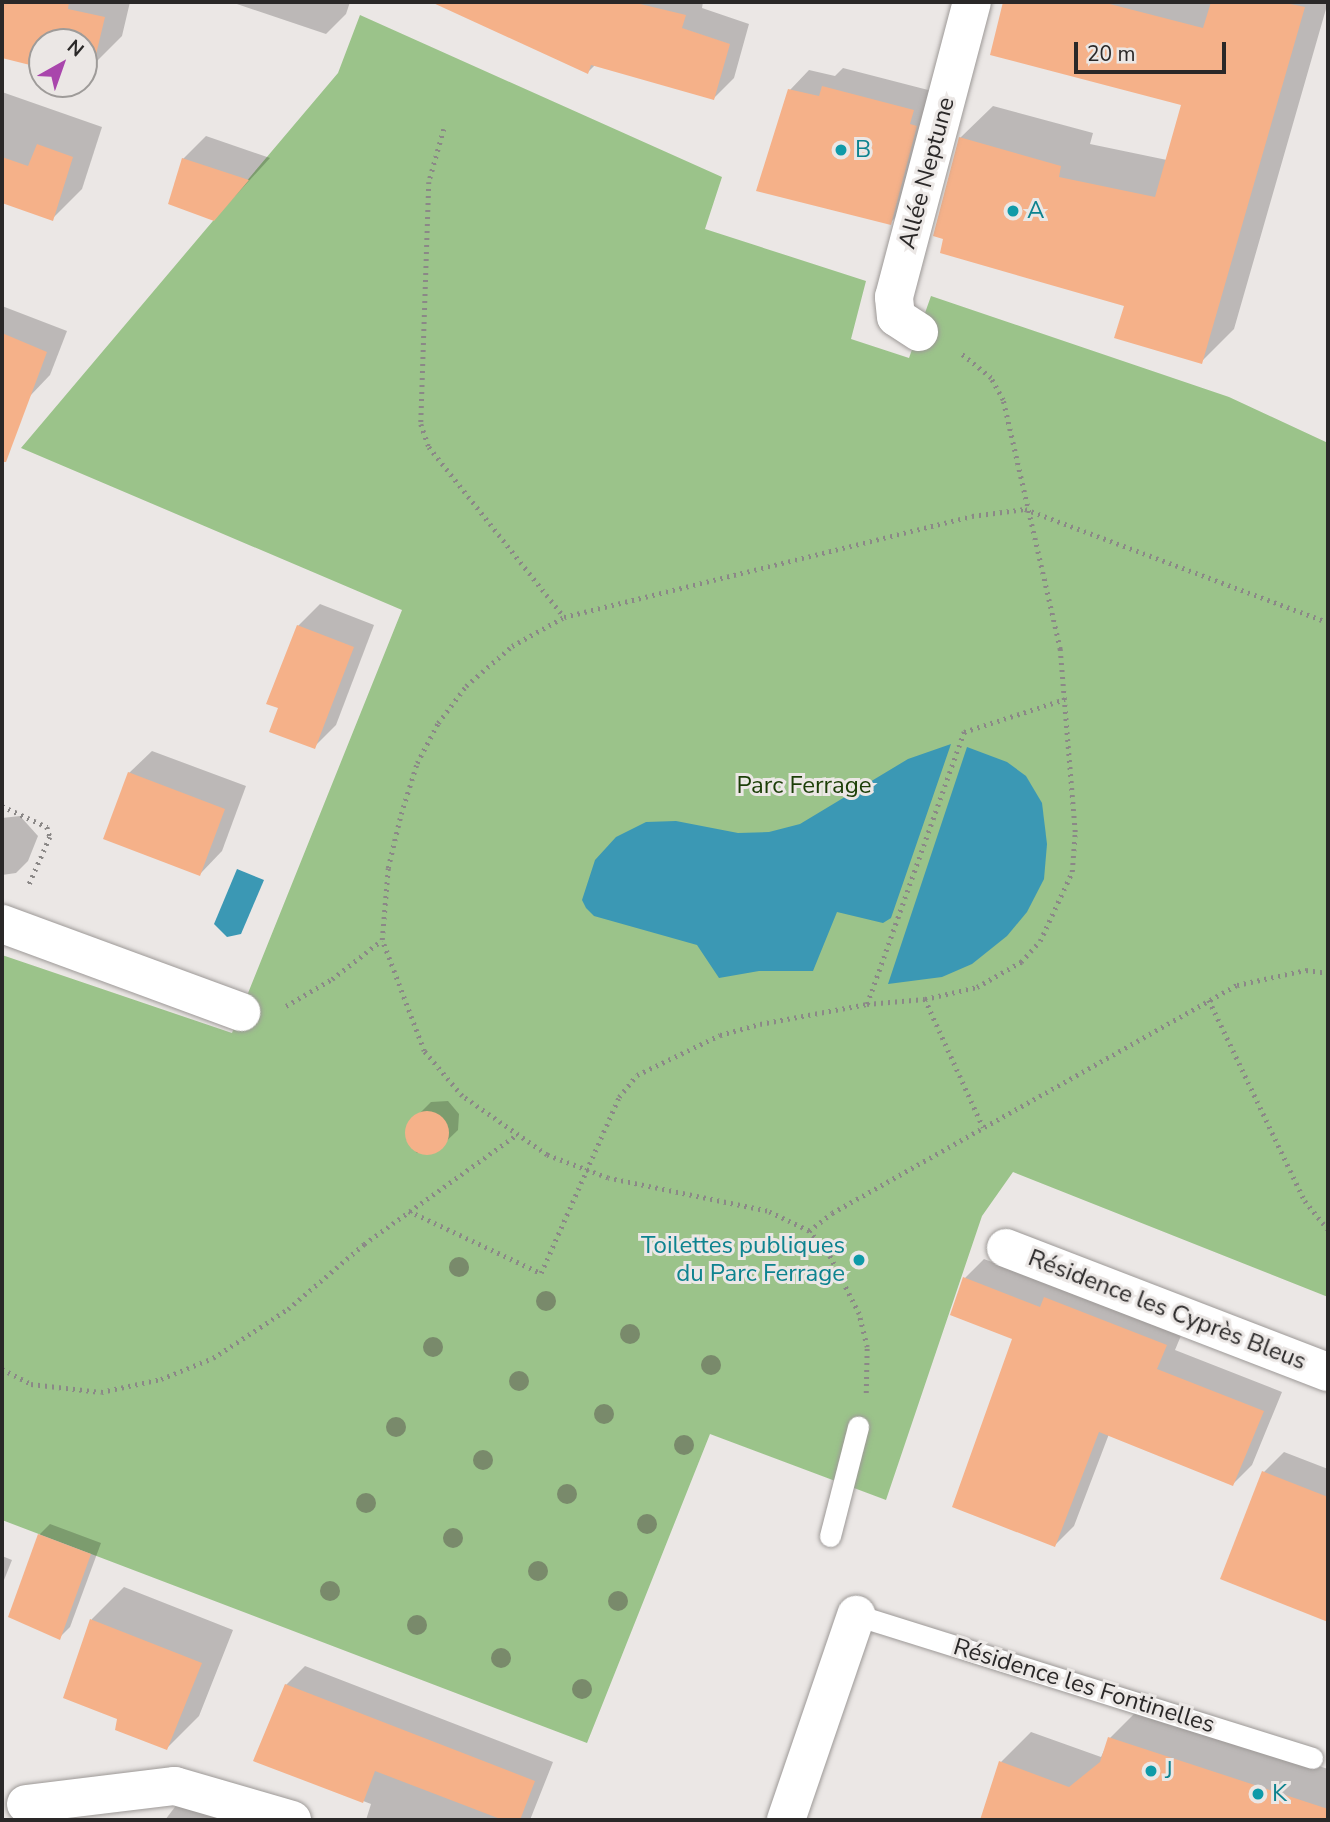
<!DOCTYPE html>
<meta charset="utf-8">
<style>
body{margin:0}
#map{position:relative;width:1330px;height:1822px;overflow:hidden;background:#ebe7e5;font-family:"Nunito Sans",sans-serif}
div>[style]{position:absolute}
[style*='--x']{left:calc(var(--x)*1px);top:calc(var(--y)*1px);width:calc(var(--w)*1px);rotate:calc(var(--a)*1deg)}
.green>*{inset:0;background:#9bc38a}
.water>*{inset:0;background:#3b98b4}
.shadow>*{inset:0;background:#0003}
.building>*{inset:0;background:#f5b189}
.round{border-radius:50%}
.path>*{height:4.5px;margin-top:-2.25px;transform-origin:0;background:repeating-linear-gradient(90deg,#8b8887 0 2px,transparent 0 7px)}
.roads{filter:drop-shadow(0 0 2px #9d9997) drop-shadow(0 0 2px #9d9997)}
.service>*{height:21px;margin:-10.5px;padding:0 10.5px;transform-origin:10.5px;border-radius:10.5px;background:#fff}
.minor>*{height:38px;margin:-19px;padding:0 19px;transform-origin:19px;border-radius:19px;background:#fff}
.trees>*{width:20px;height:20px;margin:-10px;border-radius:50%;background:#798a6b}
.dots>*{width:19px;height:19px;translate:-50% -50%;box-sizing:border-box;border:4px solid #ebe7e5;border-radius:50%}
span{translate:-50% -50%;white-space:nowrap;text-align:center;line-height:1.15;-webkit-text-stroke:6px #ebe7e5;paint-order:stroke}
.culture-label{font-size:24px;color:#0d838f}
.left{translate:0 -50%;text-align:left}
.right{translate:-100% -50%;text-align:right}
.street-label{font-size:24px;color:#2a2828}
.park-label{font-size:24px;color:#1b3e07}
.frame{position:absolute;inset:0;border:4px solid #2a2828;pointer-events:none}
.north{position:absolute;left:28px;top:28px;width:70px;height:70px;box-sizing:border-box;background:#ebe7e5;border:2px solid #9e9b99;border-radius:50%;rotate:40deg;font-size:19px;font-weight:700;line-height:28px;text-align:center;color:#2a2828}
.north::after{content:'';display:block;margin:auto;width:24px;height:32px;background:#a946ac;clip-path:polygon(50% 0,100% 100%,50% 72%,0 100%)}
.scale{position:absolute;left:1074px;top:42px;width:152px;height:32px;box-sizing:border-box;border:4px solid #2a2828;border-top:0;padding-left:9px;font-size:21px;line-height:24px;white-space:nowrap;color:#2a2828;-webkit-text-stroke:5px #ebe7e5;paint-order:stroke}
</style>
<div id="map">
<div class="green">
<i style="clip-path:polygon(360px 15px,722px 177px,705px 229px,866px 281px,851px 339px,909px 358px,931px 296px,1229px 397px,1328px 443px,1328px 1297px,1013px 1172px,982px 1216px,886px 1500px,710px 1434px,587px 1743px,2px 1520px,2px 955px,232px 1033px,402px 610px,21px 448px,338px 73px)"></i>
</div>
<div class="water">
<i style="clip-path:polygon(951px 744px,891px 918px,883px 923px,837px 912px,813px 971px,759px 971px,719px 978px,697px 945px,594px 916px,586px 908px,582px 900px,595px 860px,616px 837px,646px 822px,676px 821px,738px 833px,769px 832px,800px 824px,908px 759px)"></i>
<i style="clip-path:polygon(967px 747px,1007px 762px,1026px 776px,1042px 803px,1047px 844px,1044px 879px,1027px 912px,1007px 936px,972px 964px,942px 977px,888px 984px)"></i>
<i style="clip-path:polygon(237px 869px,264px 880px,241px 934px,227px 937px,214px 924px)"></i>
</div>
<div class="shadow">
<i style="clip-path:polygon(2px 2px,130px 2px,122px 36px,93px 65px,84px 63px,84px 42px,42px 42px,42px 66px,2px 56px)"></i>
<i style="clip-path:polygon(231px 2px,350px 2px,346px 14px,326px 34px)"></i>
<i style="clip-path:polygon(435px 2px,703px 2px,702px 8px,749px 24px,734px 78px,714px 98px,595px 65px,588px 72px)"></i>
<i style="clip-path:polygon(1005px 2px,1328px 2px,1234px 329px,1201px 362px,1126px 305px,960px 138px,993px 106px,1093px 133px,1090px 144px,1167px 160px,1184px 104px,992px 54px)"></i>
<i style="clip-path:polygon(843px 68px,932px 91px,910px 203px,890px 223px,790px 90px,809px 70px,835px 76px)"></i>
<i style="clip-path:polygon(2px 92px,102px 127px,82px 189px,52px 219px,2px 201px)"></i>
<i style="clip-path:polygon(206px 136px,270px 158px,214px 219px,183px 159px)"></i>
<i style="clip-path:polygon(2px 306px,67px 331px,50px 375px,29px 397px,2px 386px)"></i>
<i style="clip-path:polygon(320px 604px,374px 625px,336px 725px,314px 747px,280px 707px,298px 626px)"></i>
<i style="clip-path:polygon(152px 751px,246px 786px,222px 851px,200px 874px,129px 773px)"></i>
<i style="clip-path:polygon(20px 816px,38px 836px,28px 861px,16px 873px,2px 875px,2px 818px)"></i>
<i style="clip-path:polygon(448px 1101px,459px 1114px,458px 1130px,434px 1153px,417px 1153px,406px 1139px,407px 1126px,431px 1102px)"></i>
<i style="clip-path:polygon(984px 1259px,1057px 1287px,1185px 1326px,1175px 1350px,1282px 1392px,1252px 1465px,1233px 1484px,1109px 1434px,1074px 1526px,1055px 1545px,1014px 1338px,965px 1278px)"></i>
<i style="clip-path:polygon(1284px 1452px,1328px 1469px,1328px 1620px,1222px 1578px,1264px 1472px)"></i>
<i style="clip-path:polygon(50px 1524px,101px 1543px,70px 1627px,59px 1638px,39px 1535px)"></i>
<i style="clip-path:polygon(2px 1556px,12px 1560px,2px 1585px)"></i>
<i style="clip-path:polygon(124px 1587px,233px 1630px,199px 1716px,167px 1748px,119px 1718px,65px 1697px,92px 1619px)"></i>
<i style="clip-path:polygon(305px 1666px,553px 1762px,530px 1820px,366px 1820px,371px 1804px,256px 1760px,286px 1685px)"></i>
<i style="clip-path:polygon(1140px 1708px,1328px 1769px,1328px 1820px,982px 1820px,1001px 1762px,1031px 1732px,1101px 1757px,1110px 1738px)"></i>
<i style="clip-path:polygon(188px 1790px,230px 1820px,165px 1820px)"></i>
</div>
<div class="building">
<i style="clip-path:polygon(2px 2px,69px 2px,68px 9px,105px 17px,93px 67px,84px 65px,84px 42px,42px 42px,42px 68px,2px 58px)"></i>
<i style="clip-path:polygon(431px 2px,632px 2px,686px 15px,682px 28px,730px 44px,714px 100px,591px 65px,588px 74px)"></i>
<i style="clip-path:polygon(1003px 2px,1102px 2px,1203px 28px,1211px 2px,1281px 2px,1305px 7px,1202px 364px,1114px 338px,1124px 306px,940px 253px,943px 239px,933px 236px,959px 137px,1061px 166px,1059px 177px,1155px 197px,1181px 105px,990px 55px)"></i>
<i style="clip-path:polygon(822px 86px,914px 110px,910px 124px,917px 126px,891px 225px,756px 191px,788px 89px,819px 96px)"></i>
<i style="clip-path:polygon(37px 144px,73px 157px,53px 221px,2px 203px,2px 157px,28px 166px)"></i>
<i style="clip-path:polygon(182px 158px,249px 180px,214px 221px,168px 204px)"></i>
<i style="clip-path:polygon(2px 333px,47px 352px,6px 462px,2px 462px)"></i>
<i style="clip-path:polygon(297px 625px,354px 647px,315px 749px,269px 732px,278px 708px,266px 704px)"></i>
<i style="clip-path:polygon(128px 772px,225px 809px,200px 876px,103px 839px)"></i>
<i class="round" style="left:405px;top:1111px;width:44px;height:44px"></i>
<i style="clip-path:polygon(963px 1277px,1040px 1307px,1044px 1297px,1167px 1345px,1157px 1369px,1264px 1411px,1233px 1486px,1099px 1432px,1055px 1547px,952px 1507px,1012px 1339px,950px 1315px)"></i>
<i style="clip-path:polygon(1262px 1471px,1328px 1497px,1328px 1622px,1220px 1579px)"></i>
<i style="clip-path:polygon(38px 1534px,91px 1554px,60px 1640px,8px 1617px)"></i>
<i style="clip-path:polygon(90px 1619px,202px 1663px,167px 1750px,115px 1730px,117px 1719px,63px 1698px)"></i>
<i style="clip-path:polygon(285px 1684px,535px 1781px,520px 1820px,503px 1820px,375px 1771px,363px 1803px,253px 1761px)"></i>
<i style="clip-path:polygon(1108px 1737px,1328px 1809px,1328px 1820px,980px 1820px,999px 1761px,1069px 1787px,1100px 1762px)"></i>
</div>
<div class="path">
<i style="--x:444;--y:129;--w:55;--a:105.8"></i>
<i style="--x:429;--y:182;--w:242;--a:91.9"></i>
<i style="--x:421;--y:424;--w:24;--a:71"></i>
<i style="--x:429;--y:447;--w:217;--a:51.5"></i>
<i style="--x:2;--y:806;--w:50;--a:25"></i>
<i style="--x:47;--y:827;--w:10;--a:73"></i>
<i style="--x:50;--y:837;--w:55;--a:113.7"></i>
<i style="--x:925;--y:999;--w:141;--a:65.6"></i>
<i style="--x:1209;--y:1000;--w:223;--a:64.5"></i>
<i style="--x:1305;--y:1201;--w:36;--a:51"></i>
<i style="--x:867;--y:1004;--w:289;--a:-70.4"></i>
<i style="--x:964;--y:732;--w:106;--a:-18.1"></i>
<i style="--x:286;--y:1006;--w:53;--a:-30.4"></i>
<i style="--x:332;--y:979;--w:63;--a:-38"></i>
<i style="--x:409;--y:1211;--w:146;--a:25.2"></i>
<i style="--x:541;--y:1273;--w:193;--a:-66.1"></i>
<i style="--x:619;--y:1097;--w:28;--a:-51"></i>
<i style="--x:637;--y:1075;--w:92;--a:-25.7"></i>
<i style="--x:720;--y:1035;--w:41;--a:-15.4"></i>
<i style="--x:760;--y:1024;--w:109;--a:-10.6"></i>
<i style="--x:867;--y:1004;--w:58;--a:-4.9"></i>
<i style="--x:925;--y:999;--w:53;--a:-13"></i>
<i style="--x:977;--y:987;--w:51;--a:-29.6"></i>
<i style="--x:1021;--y:962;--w:28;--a:-48"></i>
<i style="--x:1040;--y:941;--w:76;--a:-65.1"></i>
<i style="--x:1072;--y:872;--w:40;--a:-85.7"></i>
<i style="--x:1075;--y:832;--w:184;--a:-94.7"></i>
<i style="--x:1060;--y:649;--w:255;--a:-102.9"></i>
<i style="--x:1003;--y:400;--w:25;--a:-119"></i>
<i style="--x:991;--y:378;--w:40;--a:-141"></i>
<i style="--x:809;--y:1231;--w:29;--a:-38"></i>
<i style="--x:832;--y:1213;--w:465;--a:-29.4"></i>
<i style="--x:1237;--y:985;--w:71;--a:-12.3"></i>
<i style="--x:1306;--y:970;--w:22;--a:8"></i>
<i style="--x:2;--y:1369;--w:33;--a:27"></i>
<i style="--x:31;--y:1384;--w:70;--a:6.5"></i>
<i style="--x:101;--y:1392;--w:61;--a:-12.2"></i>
<i style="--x:161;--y:1379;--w:56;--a:-22"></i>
<i style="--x:213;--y:1358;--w:90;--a:-33.2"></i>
<i style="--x:288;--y:1309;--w:100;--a:-40.5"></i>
<i style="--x:364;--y:1244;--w:186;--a:-35.6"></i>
<i style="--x:866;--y:1393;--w:46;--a:-88.8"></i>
<i style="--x:867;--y:1347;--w:34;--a:-104"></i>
<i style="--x:859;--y:1314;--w:68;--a:-116.9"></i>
<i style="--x:828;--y:1253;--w:29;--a:-131"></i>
<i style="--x:809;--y:1231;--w:47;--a:-154.5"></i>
<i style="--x:767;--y:1211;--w:162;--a:-168.3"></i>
<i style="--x:608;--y:1178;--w:65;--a:-159.3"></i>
<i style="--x:547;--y:1155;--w:103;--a:-145.2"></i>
<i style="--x:462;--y:1096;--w:59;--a:-130.2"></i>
<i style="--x:424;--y:1051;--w:119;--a:-110.7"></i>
<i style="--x:382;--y:940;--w:72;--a:-85.2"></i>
<i style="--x:388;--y:868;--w:56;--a:-76.5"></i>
<i style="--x:401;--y:814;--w:53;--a:-72.6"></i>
<i style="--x:417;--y:763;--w:45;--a:-62.3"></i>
<i style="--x:438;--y:723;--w:46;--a:-52.9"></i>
<i style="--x:466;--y:686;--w:61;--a:-41"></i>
<i style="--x:512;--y:646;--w:60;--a:-29.1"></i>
<i style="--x:564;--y:617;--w:420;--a:-13.9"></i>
<i style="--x:972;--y:516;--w:53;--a:-7.5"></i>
<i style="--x:1025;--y:509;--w:323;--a:20.5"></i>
</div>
<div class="roads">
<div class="service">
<i style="--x:830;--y:1536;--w:113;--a:-75.6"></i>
<i style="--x:856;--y:1615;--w:478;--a:17.4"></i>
</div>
<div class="minor">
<i style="--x:919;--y:332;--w:27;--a:-147"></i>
<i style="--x:896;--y:317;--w:20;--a:-96"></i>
<i style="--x:894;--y:297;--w:305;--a:-75.2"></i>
<i style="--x:2;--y:924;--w:255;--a:20.2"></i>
<i style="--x:1006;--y:1248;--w:345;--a:21.1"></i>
<i style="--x:26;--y:1804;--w:150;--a:-6.9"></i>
<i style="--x:175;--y:1786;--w:122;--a:16.2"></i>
<i style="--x:786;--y:1820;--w:217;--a:-71.1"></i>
</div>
</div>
<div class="trees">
<i style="left:459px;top:1267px"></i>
<i style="left:546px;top:1301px"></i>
<i style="left:630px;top:1334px"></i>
<i style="left:433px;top:1347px"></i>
<i style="left:711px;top:1365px"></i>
<i style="left:519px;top:1381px"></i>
<i style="left:604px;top:1414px"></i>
<i style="left:396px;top:1427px"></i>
<i style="left:684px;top:1445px"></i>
<i style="left:483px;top:1460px"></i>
<i style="left:567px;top:1494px"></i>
<i style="left:366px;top:1503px"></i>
<i style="left:647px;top:1524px"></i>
<i style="left:453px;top:1538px"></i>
<i style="left:538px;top:1571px"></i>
<i style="left:330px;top:1591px"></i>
<i style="left:618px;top:1601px"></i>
<i style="left:417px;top:1625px"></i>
<i style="left:501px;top:1658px"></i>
<i style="left:582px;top:1689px"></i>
</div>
<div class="dots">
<i style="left:841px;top:150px;background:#0f9aa8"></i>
<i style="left:1013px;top:211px;background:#0f9aa8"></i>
<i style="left:859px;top:1260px;background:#0f9aa8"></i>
<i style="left:1151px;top:1771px;background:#0f9aa8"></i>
<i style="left:1258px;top:1794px;background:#0f9aa8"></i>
</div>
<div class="culture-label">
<span class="left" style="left:855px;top:150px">B</span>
<span class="left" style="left:1027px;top:211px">A</span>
<span class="right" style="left:845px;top:1260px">Toilettes publiques<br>du Parc Ferrage</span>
<span class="left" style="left:1165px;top:1771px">J</span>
<span class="left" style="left:1272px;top:1794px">K</span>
</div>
<div class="street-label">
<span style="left:927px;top:173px;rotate:-75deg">Allée Neptune</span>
<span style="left:1167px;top:1310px;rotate:21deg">Résidence les Cyprès Bleus</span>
<span style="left:1084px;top:1686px;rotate:17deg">Résidence les Fontinelles</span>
</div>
<div class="park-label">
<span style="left:804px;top:786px">Parc Ferrage</span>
</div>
<div class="frame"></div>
<div class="north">N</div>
<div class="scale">20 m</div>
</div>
